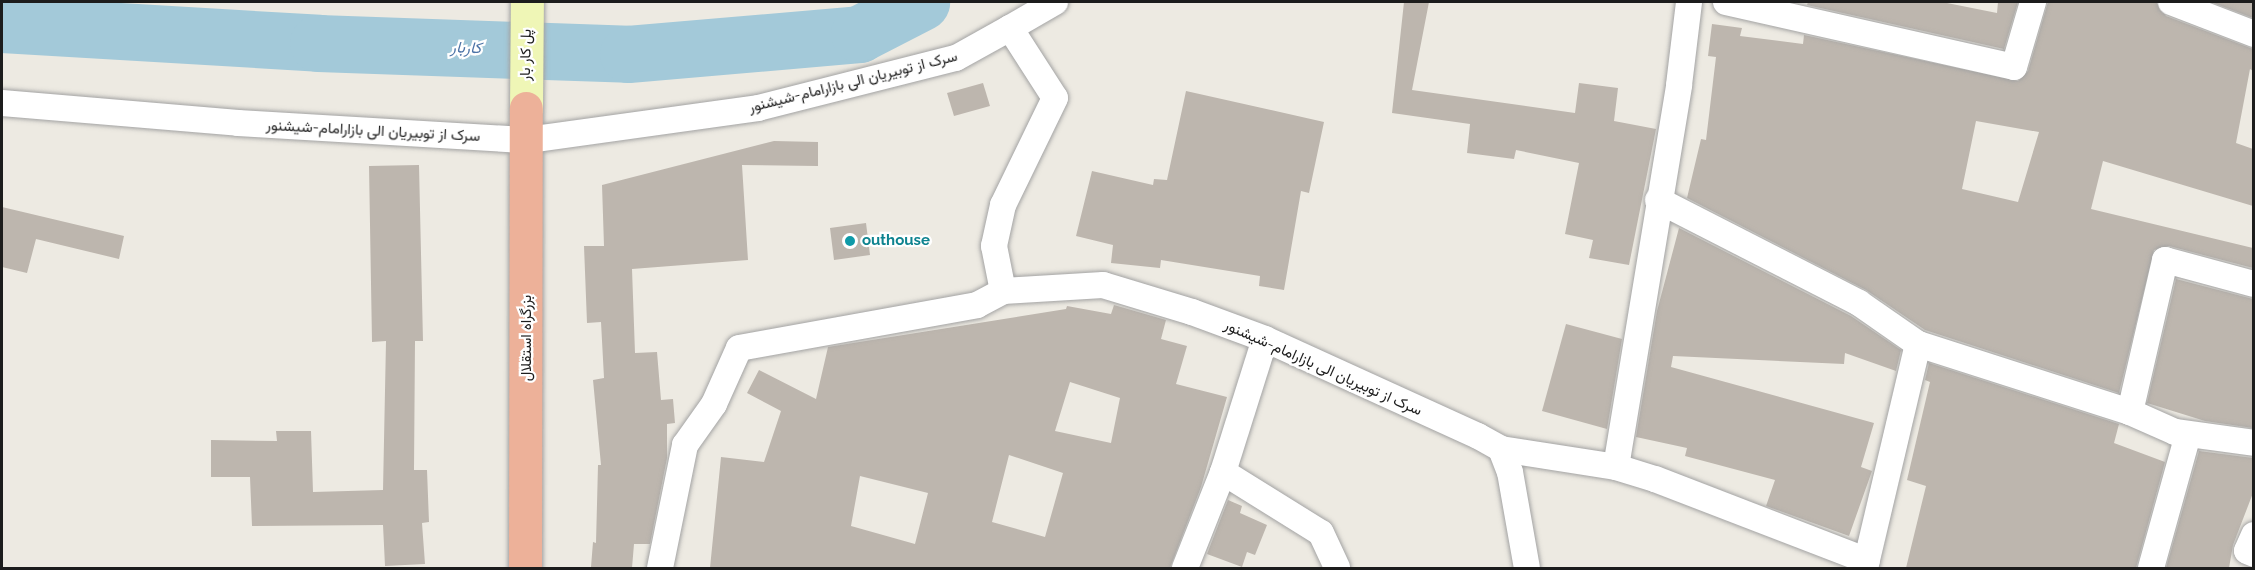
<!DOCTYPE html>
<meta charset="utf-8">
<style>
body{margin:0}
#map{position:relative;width:2255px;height:570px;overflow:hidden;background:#edeae2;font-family:Raleway,Vazirmatn,sans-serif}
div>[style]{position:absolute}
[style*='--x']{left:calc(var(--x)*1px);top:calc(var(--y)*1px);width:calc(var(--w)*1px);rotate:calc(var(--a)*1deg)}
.river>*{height:57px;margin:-28.5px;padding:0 28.5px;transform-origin:28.5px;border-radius:28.5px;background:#a3c9d9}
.building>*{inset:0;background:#bdb6ae}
.roads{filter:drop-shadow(0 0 2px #a3a3a3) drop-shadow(0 0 2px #a3a3a3)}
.minor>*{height:26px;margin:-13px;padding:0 13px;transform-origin:13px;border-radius:13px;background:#fff}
.secondary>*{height:33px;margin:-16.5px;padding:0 16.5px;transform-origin:16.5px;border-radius:16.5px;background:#eff6b6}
.trunk>*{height:33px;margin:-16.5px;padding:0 16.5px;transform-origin:16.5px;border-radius:16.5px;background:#edb199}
.dots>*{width:16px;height:16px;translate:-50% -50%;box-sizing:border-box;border:3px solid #fff;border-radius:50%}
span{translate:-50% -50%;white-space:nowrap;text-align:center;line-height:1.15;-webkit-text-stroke:4.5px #fff;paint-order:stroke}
.street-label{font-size:15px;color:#1c1c1c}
.culture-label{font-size:15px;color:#0d838f;font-weight:700}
.left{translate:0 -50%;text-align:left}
.water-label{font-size:16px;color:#4d74a7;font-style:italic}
.frame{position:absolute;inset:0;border:3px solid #1c1c1c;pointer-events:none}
</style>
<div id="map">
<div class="river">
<i style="--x:2;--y:24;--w:317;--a:3.4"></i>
<i style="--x:318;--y:43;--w:310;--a:2"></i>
<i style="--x:628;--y:54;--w:232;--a:-4.9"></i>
<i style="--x:859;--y:34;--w:70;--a:-27.3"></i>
</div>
<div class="building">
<i style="clip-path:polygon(1404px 2px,1429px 2px,1412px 90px,1575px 113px,1579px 83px,1618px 88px,1614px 121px,1656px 129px,1629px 265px,1589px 258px,1593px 240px,1565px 234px,1579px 163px,1516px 150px,1514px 159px,1467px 153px,1470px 124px,1392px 113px)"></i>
<i style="clip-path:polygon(1808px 2px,1942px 2px,1997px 13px,1998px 2px,2018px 2px,2004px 49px,1807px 5px)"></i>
<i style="clip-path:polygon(evenodd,2048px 2px,2156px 2px,2166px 16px,2253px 49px,2253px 71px,2250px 69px,2236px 143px,2253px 149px,2253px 206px,2103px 161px,2091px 209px,2253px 248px,2253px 268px,2169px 246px,2154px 250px,2119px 393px,1925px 330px,1866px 290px,1687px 198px,1701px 139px,1706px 140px,1716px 57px,1708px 56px,1712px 24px,1742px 28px,1740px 36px,1803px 44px,1804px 35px,2018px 81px,2028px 71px,2048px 2px,1976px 121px,2039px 132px,2018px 202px,1962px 189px,1976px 121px)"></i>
<i style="clip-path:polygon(2211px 2px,2253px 2px,2253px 18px)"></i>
<i style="clip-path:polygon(983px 83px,990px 106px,954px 116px,947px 93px)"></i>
<i style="clip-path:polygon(1186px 91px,1324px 122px,1309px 193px,1301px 191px,1284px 290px,1259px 286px,1260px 276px,1161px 260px,1160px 268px,1111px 263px,1113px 245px,1076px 236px,1092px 171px,1153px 185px,1154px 179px,1167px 180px)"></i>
<i style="clip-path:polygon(774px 141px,818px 142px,818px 166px,742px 165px,748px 260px,632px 269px,635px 353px,657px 352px,661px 400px,673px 399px,675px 423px,667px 424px,667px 458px,650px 544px,634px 544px,632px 568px,591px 567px,593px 542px,596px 543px,598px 465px,601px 465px,593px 380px,604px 378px,601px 322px,587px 323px,584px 246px,604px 246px,602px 185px)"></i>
<i style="clip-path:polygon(419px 165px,423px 341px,415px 341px,414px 470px,427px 470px,429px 522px,422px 523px,425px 564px,385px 566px,383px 525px,252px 526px,250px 477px,211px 477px,211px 440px,277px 441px,276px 431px,311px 431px,313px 492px,383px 490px,386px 341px,372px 342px,369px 166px)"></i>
<i style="clip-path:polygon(2px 207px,124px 236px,119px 259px,36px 239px,27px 273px,2px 267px)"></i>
<i style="clip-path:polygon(866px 223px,870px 255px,834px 260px,830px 228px)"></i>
<i style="clip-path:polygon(1679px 228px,1851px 316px,1901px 350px,1896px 371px,1845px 353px,1844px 364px,1673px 356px,1671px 367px,1874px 423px,1861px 467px,1872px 471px,1849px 536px,1766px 506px,1775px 480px,1685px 456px,1687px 448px,1636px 437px,1657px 311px)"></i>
<i style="clip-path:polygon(2176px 279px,2253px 299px,2253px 428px,2205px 421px,2147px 403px)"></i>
<i style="clip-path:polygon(evenodd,1114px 305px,1166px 320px,1161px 339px,1187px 346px,1176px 384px,1227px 397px,1201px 487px,1170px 568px,710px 568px,721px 457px,764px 462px,781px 411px,747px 393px,759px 370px,816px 399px,828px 347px,1066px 309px,1067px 306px,1111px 314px,1114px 305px,1070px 382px,1120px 398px,1111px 443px,1055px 431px,1070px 382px,1114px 305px,1009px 455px,1063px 473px,1045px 537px,992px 522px,1009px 455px,1114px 305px,860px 476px,928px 493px,915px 544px,851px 526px,860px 476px)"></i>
<i style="clip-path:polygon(1566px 324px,1622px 339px,1607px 429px,1542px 411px)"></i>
<i style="clip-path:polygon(1929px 363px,2119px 424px,2114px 443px,2165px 462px,2136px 568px,1906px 568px,1926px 486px,1907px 480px,1930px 382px,1925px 380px)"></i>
<i style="clip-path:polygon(2199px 451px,2253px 458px,2253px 493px,2233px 545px,2229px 568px,2166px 568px)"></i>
<i style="clip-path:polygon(1228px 500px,1242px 506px,1240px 513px,1267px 525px,1255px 555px,1247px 552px,1242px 567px,1207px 554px)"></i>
</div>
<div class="roads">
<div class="minor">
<i style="--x:1726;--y:2;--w:295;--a:12.7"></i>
<i style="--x:2014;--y:67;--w:68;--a:-73.7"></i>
<i style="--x:2171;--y:2;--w:89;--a:21.1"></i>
<i style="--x:1010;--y:28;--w:52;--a:-30"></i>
<i style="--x:2;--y:103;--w:237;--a:4.8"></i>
<i style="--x:238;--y:123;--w:290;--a:3.4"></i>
<i style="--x:528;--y:140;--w:232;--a:-7.9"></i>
<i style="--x:758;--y:108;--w:204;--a:-14.2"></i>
<i style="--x:956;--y:58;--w:62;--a:-29.1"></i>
<i style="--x:1010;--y:28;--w:83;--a:57.3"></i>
<i style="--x:1055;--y:98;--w:119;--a:115.9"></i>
<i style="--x:1003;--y:205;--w:42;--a:102.4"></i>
<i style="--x:994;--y:246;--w:46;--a:78.7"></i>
<i style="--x:1003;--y:291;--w:100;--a:-3.4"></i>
<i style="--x:1103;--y:285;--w:93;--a:16.9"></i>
<i style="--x:1192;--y:312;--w:78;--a:20.3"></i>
<i style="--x:1265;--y:339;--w:234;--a:24.5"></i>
<i style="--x:1478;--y:436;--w:26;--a:29"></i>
<i style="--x:1501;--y:449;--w:25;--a:69"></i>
<i style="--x:1510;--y:472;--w:97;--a:80"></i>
<i style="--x:1658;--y:200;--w:226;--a:27.1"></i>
<i style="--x:1859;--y:303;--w:72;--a:34.8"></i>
<i style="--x:1918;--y:344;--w:223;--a:17.8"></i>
<i style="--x:2130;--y:412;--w:49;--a:24"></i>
<i style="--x:2175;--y:432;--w:80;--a:7.9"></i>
<i style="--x:2130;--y:412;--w:156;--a:-77"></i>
<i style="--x:2165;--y:260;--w:92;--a:15.1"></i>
<i style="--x:1501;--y:449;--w:116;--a:8.9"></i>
<i style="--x:1616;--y:467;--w:41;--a:17.1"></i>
<i style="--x:1655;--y:479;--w:227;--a:21.1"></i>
<i style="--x:1616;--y:467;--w:387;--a:-80.6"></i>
<i style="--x:1679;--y:85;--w:84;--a:-83.1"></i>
<i style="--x:1223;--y:472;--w:115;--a:31.9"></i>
<i style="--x:1321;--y:533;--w:38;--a:65"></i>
<i style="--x:2254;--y:535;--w:17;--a:114"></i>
<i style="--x:2247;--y:551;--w:8;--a:23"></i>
<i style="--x:660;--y:568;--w:126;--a:-78.5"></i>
<i style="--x:685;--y:445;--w:50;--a:-54.7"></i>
<i style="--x:714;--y:404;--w:61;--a:-65.9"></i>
<i style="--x:739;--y:348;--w:242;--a:-10.2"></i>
<i style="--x:977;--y:305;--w:30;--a:-28"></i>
<i style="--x:1185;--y:568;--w:103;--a:-68.4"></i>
<i style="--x:1223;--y:472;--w:139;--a:-72.5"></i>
<i style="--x:1865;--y:568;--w:230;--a:-76.7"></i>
<i style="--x:2151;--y:568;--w:138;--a:-74.5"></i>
</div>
<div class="secondary">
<i style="--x:526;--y:108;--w:106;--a:-89.5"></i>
</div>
<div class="trunk">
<i style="--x:525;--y:568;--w:460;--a:-89.9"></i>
</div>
</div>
<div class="dots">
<i style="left:850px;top:241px;background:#0f9aa8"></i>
</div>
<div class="street-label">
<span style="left:526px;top:55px;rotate:-89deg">پل کار بار</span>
<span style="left:853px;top:82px;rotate:-14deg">سرک از توبیریان الی بازارامام-شیشنور</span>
<span style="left:373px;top:131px;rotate:3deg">سرک از توبیریان الی بازارامام-شیشنور</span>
<span style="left:527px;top:338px;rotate:-90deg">بزرگراه استقلال</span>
<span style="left:1323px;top:368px;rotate:24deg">سرک از توبیریان الی بازارامام-شیشنور</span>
</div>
<div class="culture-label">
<span class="left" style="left:862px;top:241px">outhouse</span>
</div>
<div class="water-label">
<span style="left:466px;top:48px;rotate:2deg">کاربار</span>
</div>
<div class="frame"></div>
</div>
